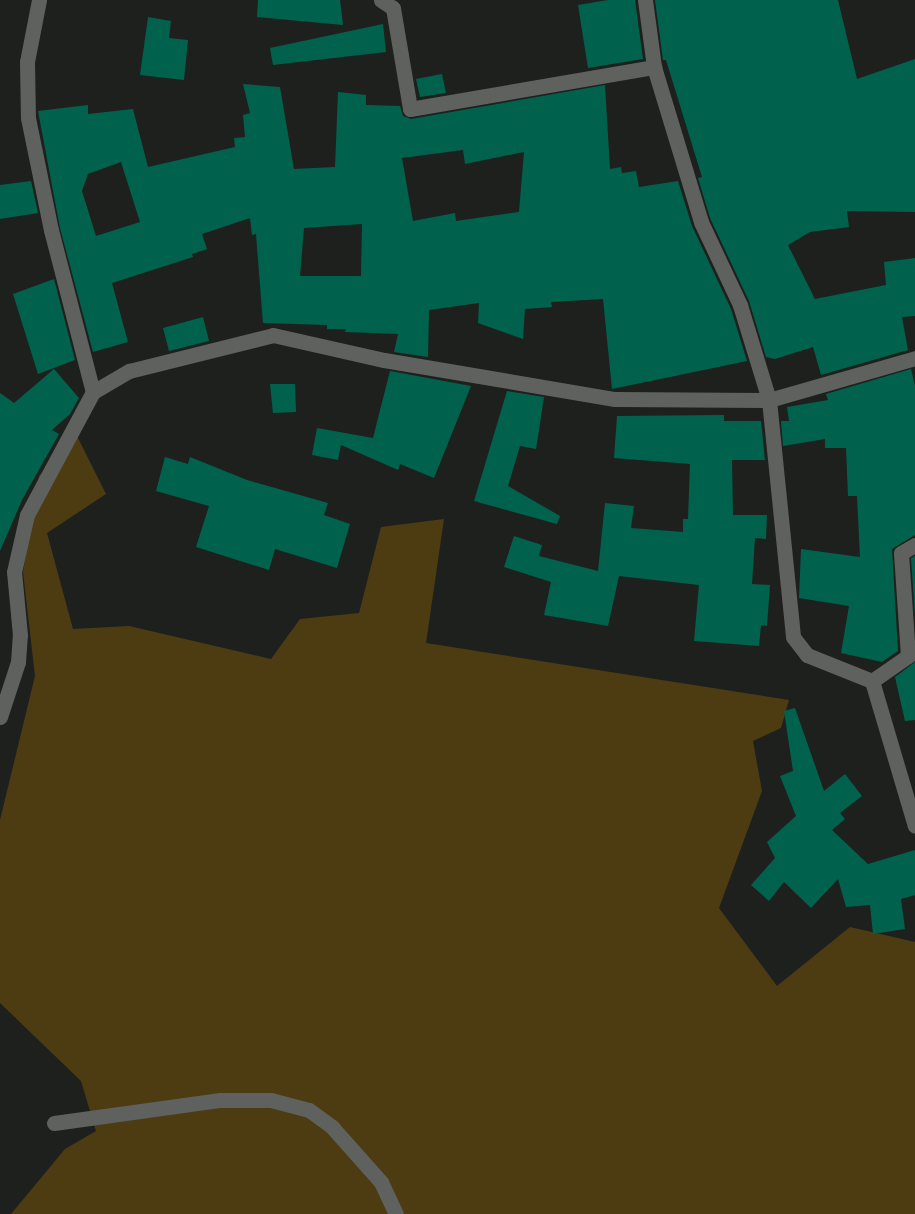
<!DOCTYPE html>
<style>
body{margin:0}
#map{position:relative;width:915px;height:1214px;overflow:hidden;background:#1e201e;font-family:"Nunito Sans",sans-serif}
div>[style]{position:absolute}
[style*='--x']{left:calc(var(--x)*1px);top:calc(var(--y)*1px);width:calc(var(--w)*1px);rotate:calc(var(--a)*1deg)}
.green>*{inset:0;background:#4d3c12}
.building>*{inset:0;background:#00624c}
.street>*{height:15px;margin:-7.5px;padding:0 7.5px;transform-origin:7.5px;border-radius:7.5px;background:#5e615e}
span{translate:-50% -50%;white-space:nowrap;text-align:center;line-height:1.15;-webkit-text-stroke:4.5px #090908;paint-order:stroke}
</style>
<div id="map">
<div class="green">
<i style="clip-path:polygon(76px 434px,106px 494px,47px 533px,73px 629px,129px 626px,271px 659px,300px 619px,359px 613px,381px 527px,444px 519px,426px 643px,789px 700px,781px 728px,753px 741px,762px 791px,719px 908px,777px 986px,850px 927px,915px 942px,915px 1214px,11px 1214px,65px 1149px,96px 1131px,81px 1081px,0 1003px,0 820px,35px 676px,23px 572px,39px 476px)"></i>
</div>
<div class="building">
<i style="clip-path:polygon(258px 0,340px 0,343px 25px,257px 17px)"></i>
<i style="clip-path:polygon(608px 0,635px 0,643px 59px,588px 68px,578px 5px)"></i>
<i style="clip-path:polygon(655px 0,838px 0,857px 79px,915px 59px,915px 212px,847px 211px,849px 227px,810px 232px,788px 245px,815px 299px,886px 285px,884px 262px,915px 258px,915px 316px,902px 317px,908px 350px,821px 375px,813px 347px,775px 359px,766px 357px,749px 301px,710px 218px,698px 178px,702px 177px,666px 60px,663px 60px)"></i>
<i style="clip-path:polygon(148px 17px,171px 21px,169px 38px,188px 40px,184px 80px,140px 75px)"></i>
<i style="clip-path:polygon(383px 24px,386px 52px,273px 65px,270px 48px)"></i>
<i style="clip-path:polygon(442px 74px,446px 93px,420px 97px,416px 79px)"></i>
<i style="clip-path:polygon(evenodd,243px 84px,280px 87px,294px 169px,335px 167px,338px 92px,366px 95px,366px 105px,400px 106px,403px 116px,411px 119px,605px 85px,610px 169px,621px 167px,622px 173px,636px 171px,639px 187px,678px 181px,692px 226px,731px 309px,747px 361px,612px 389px,603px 299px,551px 302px,552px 307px,525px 309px,523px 339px,478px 323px,479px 303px,429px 310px,428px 357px,394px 352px,398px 334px,345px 332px,346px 329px,327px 329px,327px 325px,263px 323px,256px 234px,252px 235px,250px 218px,202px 234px,207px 249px,192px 254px,193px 257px,112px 283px,128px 342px,93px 352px,60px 228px,38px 111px,88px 105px,88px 114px,133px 109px,148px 167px,235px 147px,234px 138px,245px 137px,243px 115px,250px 113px,243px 84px,463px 150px,465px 164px,524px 152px,519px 212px,456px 221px,455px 213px,413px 221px,402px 158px,463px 150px,243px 84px,121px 162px,140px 222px,96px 236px,82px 191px,88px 174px,121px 162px,243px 84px,362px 224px,361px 276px,300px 276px,304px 228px,362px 224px)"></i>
<i style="clip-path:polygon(31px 181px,38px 213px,0 219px,0 185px)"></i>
<i style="clip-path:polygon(54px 279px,75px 360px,38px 374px,13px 294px)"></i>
<i style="clip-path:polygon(203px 317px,209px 341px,169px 351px,163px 328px)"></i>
<i style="clip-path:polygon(54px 369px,79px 398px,70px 414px,52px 430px,59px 434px,22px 500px,0 551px,0 393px,14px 403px)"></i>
<i style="clip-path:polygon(911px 369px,915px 386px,915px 535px,892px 549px,898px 651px,882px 662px,841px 653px,849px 606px,799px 598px,801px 549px,860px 557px,857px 496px,848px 496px,846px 448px,825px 448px,825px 439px,783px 446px,781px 421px,789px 421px,787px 407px,828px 400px,826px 394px)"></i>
<i style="clip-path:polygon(390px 371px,471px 386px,434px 478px,400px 464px,398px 470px,341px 445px,338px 460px,312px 455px,317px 428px,373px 438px)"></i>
<i style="clip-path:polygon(270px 384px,295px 384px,296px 412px,273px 413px)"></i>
<i style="clip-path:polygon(507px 391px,544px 397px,536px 449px,520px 446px,508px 486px,560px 516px,557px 524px,474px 501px)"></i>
<i style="clip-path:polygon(724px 415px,724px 421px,761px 421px,765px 460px,732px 460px,733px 515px,767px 515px,766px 539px,755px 538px,752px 584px,770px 585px,767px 626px,761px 625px,759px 646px,694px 641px,699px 585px,619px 576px,608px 626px,544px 615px,551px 582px,504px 567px,514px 536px,542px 545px,539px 556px,598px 571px,605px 503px,634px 506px,631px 528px,683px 532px,683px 519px,688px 519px,690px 464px,614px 458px,617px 416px)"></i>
<i style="clip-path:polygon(165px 457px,188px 464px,190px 457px,247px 480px,328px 503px,324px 515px,350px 524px,337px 568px,275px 549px,269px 570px,196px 547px,209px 506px,156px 491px)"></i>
<i style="clip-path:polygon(915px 556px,915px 615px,911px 558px)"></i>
<i style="clip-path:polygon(915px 662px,915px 720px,905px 721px,895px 677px)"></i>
<i style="clip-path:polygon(795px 708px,824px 791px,845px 774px,862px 796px,840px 813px,845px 819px,832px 830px,868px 864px,915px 850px,915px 895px,901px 899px,905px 929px,873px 934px,870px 905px,846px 907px,838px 879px,811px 908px,784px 882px,769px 901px,751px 885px,775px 858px,767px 842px,796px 816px,780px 776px,793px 771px,784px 711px)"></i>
</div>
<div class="street">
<i style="--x:39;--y:0;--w:63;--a:101"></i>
<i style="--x:27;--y:62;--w:56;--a:89"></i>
<i style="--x:28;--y:118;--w:114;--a:78.4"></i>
<i style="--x:51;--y:230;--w:167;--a:75.5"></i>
<i style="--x:381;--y:0;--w:14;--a:34"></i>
<i style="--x:393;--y:8;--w:102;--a:80.4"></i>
<i style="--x:410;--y:109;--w:248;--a:-9.8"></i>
<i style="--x:645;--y:0;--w:68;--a:82.3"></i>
<i style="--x:654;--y:67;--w:162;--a:73.1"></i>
<i style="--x:701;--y:222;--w:92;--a:64.8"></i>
<i style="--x:740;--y:305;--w:99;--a:73"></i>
<i style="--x:769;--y:400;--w:238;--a:84.2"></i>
<i style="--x:793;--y:637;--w:23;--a:52"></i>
<i style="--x:807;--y:655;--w:70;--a:21.8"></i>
<i style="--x:872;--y:681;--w:44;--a:-34.8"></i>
<i style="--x:908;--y:656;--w:103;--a:-93.9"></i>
<i style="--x:901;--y:553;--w:16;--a:-30"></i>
<i style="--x:872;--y:681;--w:151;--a:73.5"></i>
<i style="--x:0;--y:717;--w:58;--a:-71.9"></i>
<i style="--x:18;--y:662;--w:27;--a:-86"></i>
<i style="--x:20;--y:635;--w:63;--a:-95.4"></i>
<i style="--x:14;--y:572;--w:58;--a:-77.2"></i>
<i style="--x:27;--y:515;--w:140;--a:-61.8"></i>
<i style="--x:93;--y:392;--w:42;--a:-30.3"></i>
<i style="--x:129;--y:371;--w:148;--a:-14"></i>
<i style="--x:273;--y:335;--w:114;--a:12.7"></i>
<i style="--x:384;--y:360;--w:234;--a:9.6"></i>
<i style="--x:615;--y:399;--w:154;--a:0.4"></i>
<i style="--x:769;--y:400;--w:152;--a:-16"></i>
<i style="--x:54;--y:1123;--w:168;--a:-7.9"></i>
<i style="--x:220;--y:1100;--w:51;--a:0"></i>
<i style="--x:271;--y:1100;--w:39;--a:15"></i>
<i style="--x:309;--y:1110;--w:29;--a:36"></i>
<i style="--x:332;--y:1127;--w:74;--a:48.3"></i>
<i style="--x:381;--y:1182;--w:35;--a:65"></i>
</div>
</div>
